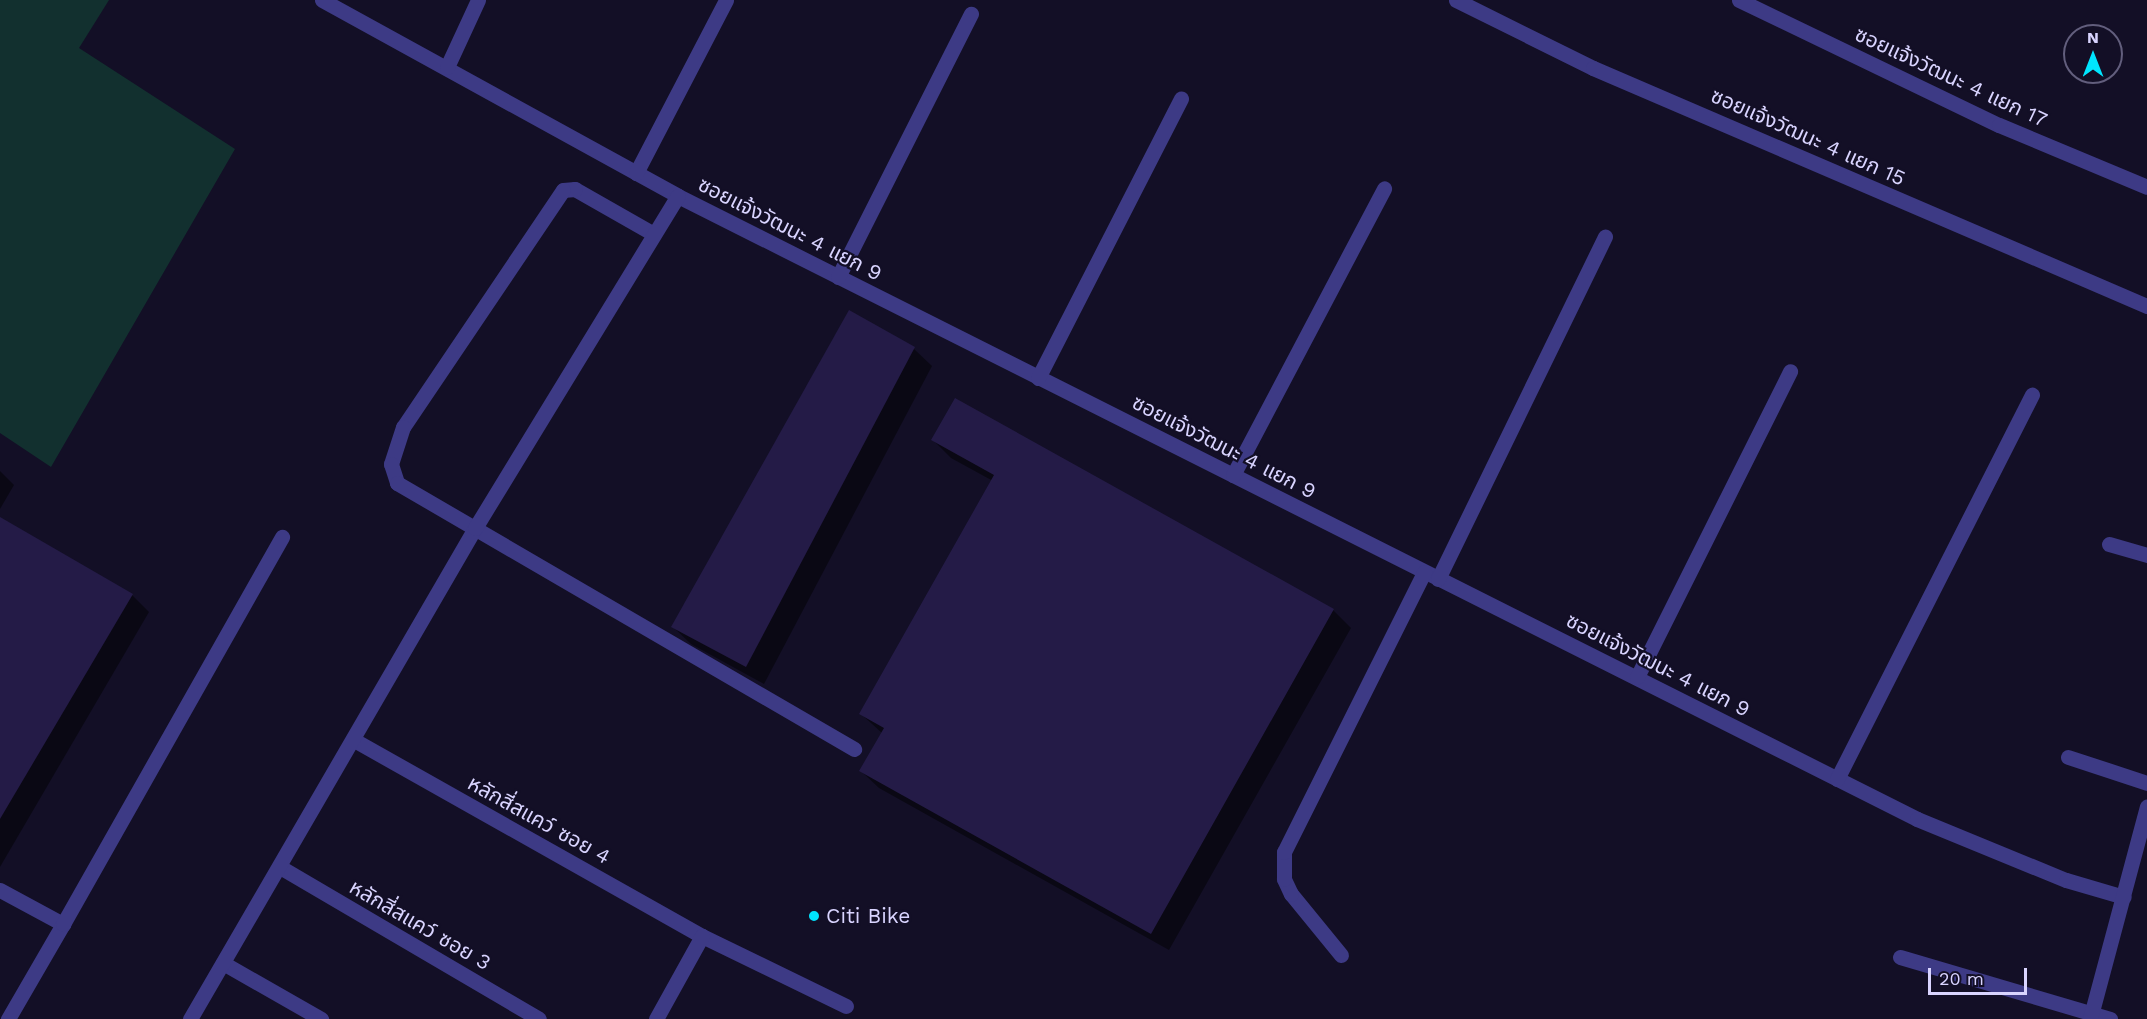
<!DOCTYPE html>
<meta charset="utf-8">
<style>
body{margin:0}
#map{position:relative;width:2147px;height:1019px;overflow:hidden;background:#130f26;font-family:"Work Sans","Noto Sans Thai",sans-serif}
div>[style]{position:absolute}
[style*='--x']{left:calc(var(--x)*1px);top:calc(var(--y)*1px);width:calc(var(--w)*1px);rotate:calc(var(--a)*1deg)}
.green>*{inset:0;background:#12302f}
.shadow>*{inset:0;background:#0007}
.building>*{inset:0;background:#241b47}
.minor>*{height:15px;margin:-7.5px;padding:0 7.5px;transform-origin:7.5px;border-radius:7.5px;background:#3d3a85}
.dots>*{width:16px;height:16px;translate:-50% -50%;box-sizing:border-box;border:3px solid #130f26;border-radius:50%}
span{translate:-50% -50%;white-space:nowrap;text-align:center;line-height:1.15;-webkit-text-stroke:4.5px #130f26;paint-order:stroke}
.street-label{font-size:21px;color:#d9d4ff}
.poi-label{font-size:21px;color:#d9d4ff}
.left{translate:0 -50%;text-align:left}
.north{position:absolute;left:2063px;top:24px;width:60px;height:60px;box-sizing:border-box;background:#130f26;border:2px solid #625e7d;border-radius:50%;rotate:0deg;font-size:16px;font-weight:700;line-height:24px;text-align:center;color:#d9d4ff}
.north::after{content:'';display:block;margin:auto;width:21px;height:27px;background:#00e5ff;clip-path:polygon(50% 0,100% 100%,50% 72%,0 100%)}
.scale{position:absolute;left:1928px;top:968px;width:99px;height:27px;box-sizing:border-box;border:3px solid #d9d4ff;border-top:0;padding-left:8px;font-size:18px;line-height:21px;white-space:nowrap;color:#d9d4ff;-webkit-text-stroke:4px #130f26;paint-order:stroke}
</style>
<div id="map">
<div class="green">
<i style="clip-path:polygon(0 0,109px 0,79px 48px,235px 149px,51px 467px,0 433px)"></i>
</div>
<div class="shadow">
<i style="clip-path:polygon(850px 312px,914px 349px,932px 366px,764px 684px,691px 644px,673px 627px)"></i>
<i style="clip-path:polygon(933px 440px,1333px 610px,1351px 628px,1169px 950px,879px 788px,861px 771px,882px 733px,861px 714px,993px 481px,951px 458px)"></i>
<i style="clip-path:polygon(0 471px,14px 485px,0 509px)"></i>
<i style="clip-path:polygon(0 519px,132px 595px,149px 612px,0 867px)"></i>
</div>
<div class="building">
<i style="clip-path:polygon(849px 310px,915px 347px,746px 667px,671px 627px)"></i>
<i style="clip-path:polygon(955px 398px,1334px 609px,1151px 934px,859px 771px,884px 728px,859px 714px,994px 475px,931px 440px)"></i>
<i style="clip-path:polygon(0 517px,133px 594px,0 819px)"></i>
</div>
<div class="minor">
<i style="--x:322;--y:0;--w:406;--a:28.8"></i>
<i style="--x:678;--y:196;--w:1387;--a:26.69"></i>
<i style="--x:1917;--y:819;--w:161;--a:22.3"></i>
<i style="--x:2066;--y:880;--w:60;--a:16.3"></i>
<i style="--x:1456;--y:0;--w:153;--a:26.4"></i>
<i style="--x:1593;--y:68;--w:603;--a:23.25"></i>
<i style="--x:1739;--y:0;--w:288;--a:25.7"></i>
<i style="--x:1999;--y:125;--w:160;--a:22.7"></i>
<i style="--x:447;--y:67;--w:74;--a:-65.2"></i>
<i style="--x:636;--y:173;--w:195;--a:-62.5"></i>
<i style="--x:652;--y:233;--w:89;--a:-150.3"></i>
<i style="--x:575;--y:189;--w:12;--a:175"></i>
<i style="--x:563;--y:190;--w:286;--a:124"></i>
<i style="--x:403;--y:427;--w:39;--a:108"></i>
<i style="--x:391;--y:464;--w:20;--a:72"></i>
<i style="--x:397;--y:483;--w:529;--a:30.2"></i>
<i style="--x:838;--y:277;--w:295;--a:-63.2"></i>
<i style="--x:1038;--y:378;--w:314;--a:-62.9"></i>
<i style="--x:1233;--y:475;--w:324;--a:-62.2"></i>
<i style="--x:2109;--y:544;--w:40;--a:16"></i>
<i style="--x:1438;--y:579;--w:381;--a:-64"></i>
<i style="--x:1637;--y:677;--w:342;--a:-63.4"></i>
<i style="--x:354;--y:740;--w:399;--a:29.4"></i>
<i style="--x:702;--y:936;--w:160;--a:25.9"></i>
<i style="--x:2068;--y:757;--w:83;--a:18.2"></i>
<i style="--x:1837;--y:779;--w:431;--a:-63.1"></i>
<i style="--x:280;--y:867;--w:300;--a:30.4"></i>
<i style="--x:0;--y:890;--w:72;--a:28.4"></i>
<i style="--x:63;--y:924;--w:110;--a:120.1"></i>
<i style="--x:63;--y:924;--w:445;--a:-60.5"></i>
<i style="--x:1341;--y:955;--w:79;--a:-129.3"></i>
<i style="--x:1291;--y:894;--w:17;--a:-115"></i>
<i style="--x:1284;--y:879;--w:27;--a:-90"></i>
<i style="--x:1284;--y:852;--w:313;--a:-63.4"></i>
<i style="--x:1900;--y:957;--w:219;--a:16.4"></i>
<i style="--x:223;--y:963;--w:113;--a:29.7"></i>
<i style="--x:190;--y:1019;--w:568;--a:-59.87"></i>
<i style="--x:475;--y:528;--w:389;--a:-58.6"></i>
<i style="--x:656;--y:1019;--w:95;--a:-61"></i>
<i style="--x:2090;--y:1019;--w:220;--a:-75"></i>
</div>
<div class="dots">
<i style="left:814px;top:916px;background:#00e5ff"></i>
</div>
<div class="street-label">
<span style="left:1951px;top:77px;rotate:25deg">ซอยแจ้งวัฒนะ 4 แยก 17</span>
<span style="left:1808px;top:137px;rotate:24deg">ซอยแจ้งวัฒนะ 4 แยก 15</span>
<span style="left:790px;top:229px;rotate:27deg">ซอยแจ้งวัฒนะ 4 แยก 9</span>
<span style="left:1224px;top:447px;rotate:27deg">ซอยแจ้งวัฒนะ 4 แยก 9</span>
<span style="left:1658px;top:665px;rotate:27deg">ซอยแจ้งวัฒนะ 4 แยก 9</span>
<span style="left:539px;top:820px;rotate:29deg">หลักสี่สแคว์ ซอย 4</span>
<span style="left:420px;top:925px;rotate:30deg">หลักสี่สแคว์ ซอย 3</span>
</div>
<div class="poi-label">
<span class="left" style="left:826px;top:916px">Citi Bike</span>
</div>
<div class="north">N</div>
<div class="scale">20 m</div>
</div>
